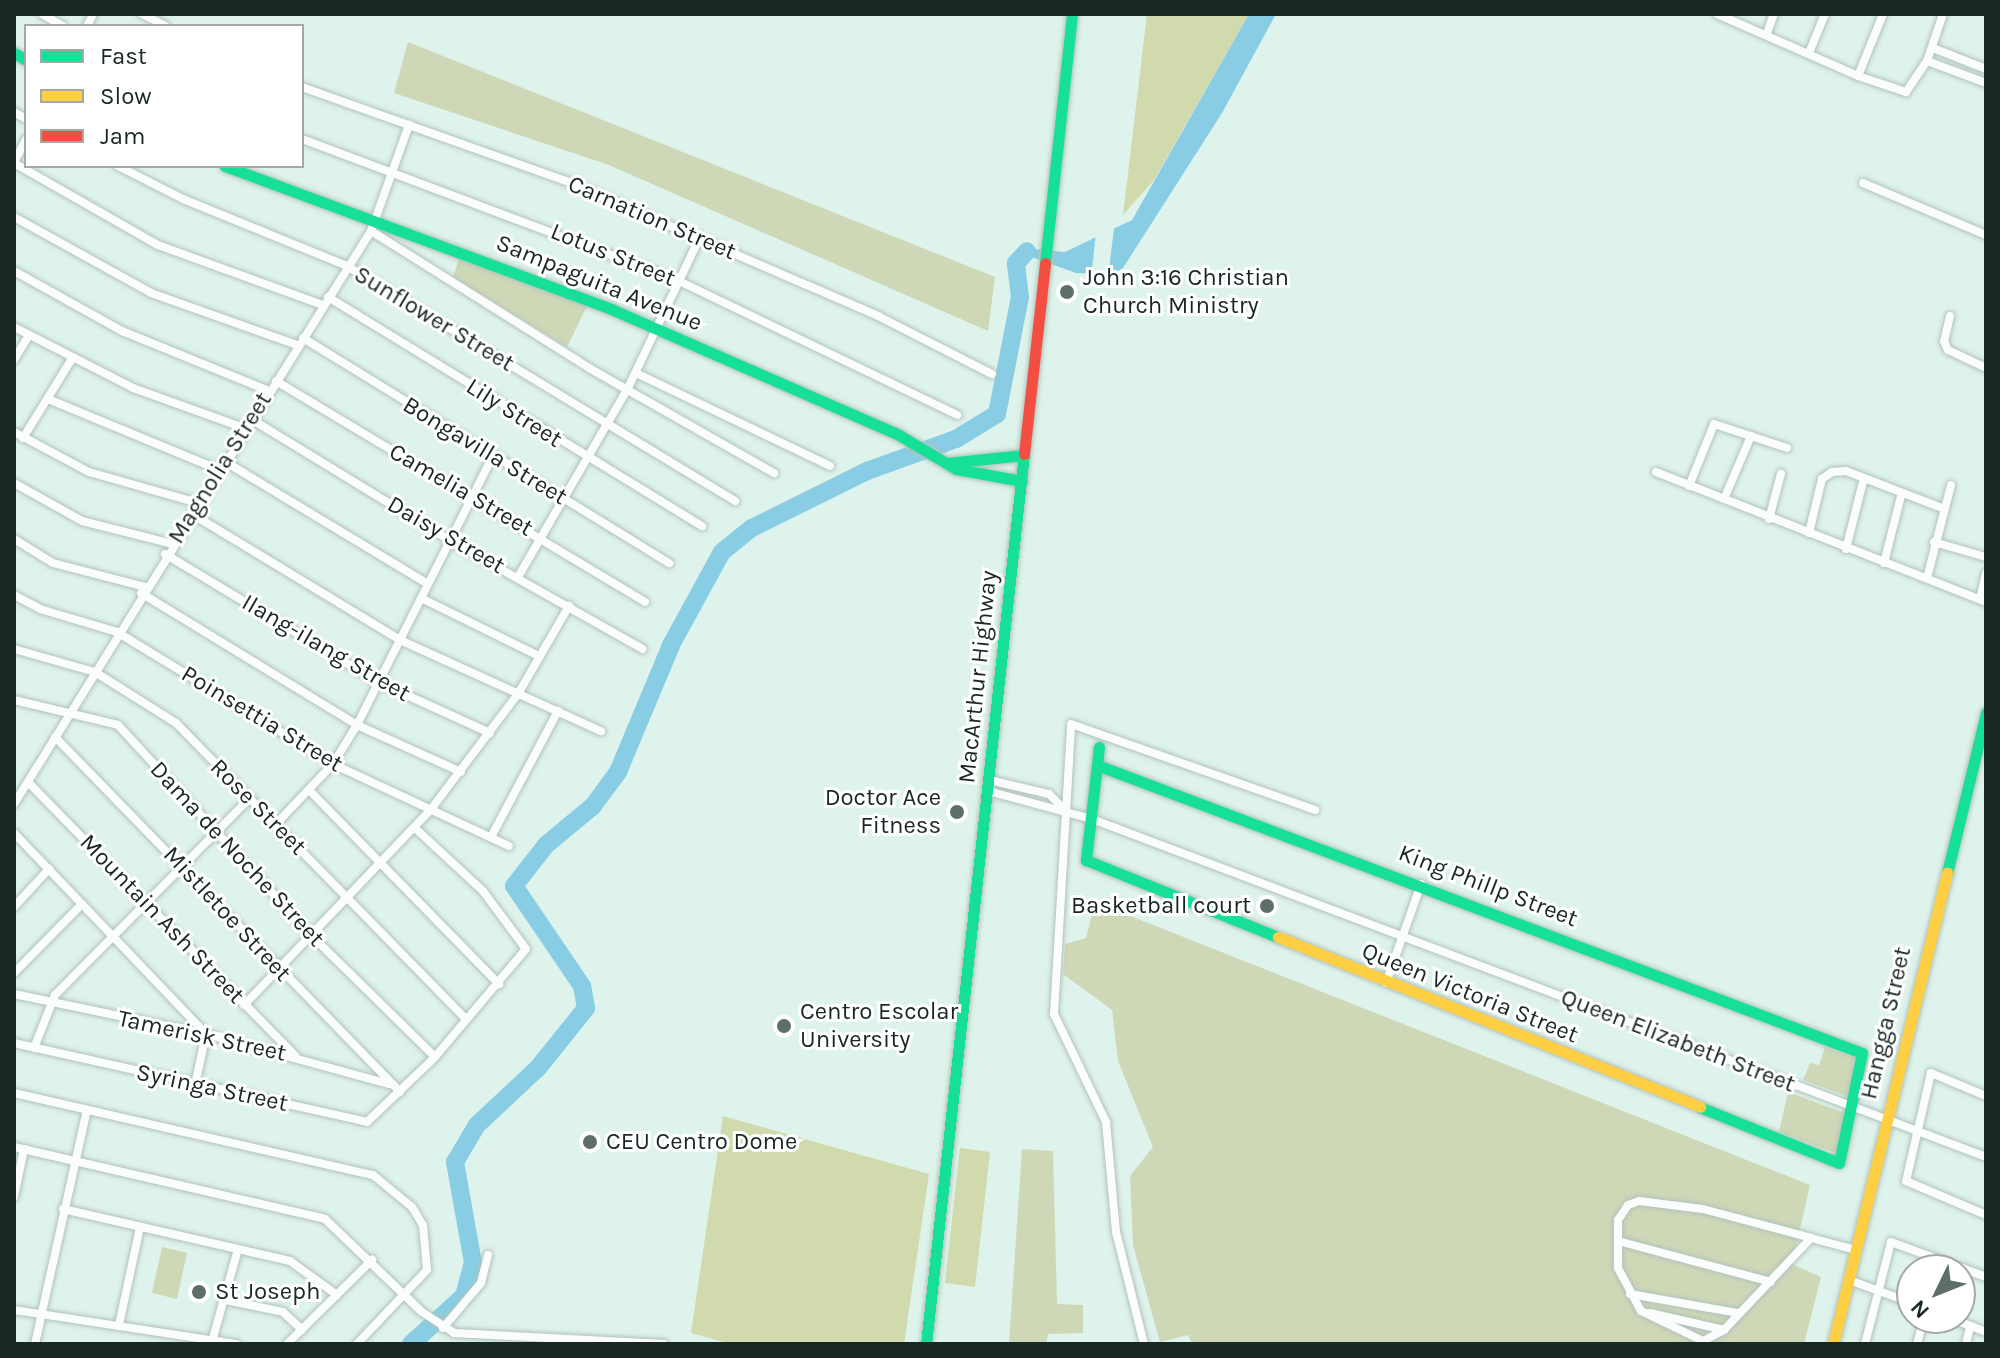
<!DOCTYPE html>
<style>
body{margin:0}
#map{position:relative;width:2000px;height:1358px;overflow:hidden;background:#def3eb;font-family:Karla,sans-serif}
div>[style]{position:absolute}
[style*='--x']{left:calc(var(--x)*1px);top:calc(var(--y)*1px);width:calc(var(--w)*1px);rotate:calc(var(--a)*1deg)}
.green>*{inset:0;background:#ced8b7}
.forest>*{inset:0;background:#d0daac}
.water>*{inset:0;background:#88cde4}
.pier>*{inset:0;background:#def3eb}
.river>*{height:18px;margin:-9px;padding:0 9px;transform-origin:9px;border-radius:9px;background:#88cde4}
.roads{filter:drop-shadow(0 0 2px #b1c2bb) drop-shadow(0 0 2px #b1c2bb)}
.street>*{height:8px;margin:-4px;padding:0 4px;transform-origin:4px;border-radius:4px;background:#fafdfc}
.fast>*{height:11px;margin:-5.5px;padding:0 5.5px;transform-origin:5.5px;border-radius:5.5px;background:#16e098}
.slow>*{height:11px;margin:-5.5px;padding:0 5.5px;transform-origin:5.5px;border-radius:5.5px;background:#ffcf43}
.jam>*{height:11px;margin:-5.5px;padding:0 5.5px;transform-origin:5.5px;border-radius:5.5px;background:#f24e42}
.dots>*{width:22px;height:22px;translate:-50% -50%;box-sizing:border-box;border:4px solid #fff;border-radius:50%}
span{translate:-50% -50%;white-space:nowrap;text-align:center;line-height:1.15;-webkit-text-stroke:6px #fff;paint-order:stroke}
.street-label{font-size:24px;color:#192822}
.poi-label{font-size:24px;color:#192822}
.left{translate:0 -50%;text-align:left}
.right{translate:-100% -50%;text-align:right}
.frame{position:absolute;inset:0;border:16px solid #192822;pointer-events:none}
.legend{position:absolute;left:24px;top:24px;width:280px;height:144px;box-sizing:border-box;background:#fff;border:2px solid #a3a9a7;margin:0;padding:10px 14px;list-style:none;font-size:24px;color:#192822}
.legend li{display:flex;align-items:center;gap:16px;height:40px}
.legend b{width:40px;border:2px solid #a3a9a7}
.north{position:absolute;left:1896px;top:1254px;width:80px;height:80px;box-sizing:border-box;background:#fff;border:2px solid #a3a9a7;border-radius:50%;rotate:227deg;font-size:22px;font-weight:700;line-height:32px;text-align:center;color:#192822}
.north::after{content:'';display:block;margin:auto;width:28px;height:36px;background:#5e6f68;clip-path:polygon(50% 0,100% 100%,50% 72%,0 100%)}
</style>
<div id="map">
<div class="green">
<i style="clip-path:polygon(408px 42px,995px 277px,988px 331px,609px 165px,394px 93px)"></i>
<i style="clip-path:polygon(459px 259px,587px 306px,567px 347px,453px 277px)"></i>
<i style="clip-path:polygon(1095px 902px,1810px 1185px,1792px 1264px,1821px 1277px,1804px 1344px,1192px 1344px,1188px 1335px,1160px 1342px,1133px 1245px,1130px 1176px,1153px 1147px,1118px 1061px,1112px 1010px,1063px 974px,1065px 944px,1086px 938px)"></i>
<i style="clip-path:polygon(1825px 1047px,1858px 1059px,1849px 1097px,1803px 1080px,1810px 1063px,1819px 1065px)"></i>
<i style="clip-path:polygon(1788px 1092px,1847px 1114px,1836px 1153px,1779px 1132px)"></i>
<i style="clip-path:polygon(1022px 1149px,1053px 1151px,1057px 1304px,1083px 1305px,1083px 1333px,1048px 1334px,1046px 1344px,1009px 1344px)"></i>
<i style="clip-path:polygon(162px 1247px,187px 1253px,177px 1299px,152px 1293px)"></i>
</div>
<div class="forest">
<i style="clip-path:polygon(1147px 14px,1249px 14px,1154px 180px,1123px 215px)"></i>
<i style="clip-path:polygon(723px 1116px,929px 1174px,904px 1344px,731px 1344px,691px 1333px)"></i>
<i style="clip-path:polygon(960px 1148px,990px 1152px,975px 1287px,945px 1283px)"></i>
</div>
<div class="water">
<i style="clip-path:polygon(1249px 14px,1276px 14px,1222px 113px,1123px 268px,1113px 274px,1076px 273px,1029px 256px,1019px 270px,1011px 269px,1022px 248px,1065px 252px,1132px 220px)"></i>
</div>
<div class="pier">
<i style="clip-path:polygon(1114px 228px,1108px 278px,1091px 278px,1096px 233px)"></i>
</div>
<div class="river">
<i style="--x:411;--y:1344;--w:72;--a:-42.2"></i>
<i style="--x:464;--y:1296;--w:34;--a:-75"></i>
<i style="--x:473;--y:1263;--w:103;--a:-100.1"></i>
<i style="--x:455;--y:1162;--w:43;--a:-59.3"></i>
<i style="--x:477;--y:1125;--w:83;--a:-43.1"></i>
<i style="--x:538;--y:1068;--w:77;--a:-51.3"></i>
<i style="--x:586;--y:1008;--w:22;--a:-100"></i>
<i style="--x:582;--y:986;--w:121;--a:-124.2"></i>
<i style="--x:514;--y:886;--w:52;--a:-52"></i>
<i style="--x:546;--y:845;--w:61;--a:-39.7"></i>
<i style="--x:593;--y:806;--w:42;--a:-53.7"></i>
<i style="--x:618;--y:772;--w:138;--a:-67.3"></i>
<i style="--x:671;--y:645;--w:106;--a:-61.3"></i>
<i style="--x:722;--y:552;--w:38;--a:-39"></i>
<i style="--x:752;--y:528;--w:128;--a:-26.4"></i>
<i style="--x:867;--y:471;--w:95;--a:-19.8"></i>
<i style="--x:956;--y:439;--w:48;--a:-31.4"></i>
<i style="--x:997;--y:414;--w:119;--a:-78.9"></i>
<i style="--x:1020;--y:297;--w:34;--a:-97"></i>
<i style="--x:1016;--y:263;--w:16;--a:-47"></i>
</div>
<div class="roads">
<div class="street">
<i style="--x:42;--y:14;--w:24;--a:30"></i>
<i style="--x:142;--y:14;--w:27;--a:27"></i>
<i style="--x:1717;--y:14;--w:154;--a:23.7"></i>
<i style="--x:1858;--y:76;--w:51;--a:18.4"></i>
<i style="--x:1906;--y:92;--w:37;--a:-56"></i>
<i style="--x:1927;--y:61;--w:50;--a:-71.2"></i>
<i style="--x:87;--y:26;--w:13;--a:-63"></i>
<i style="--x:1767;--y:33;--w:20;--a:-70"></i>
<i style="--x:1933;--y:48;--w:57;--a:21.6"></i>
<i style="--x:1809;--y:53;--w:42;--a:-67.7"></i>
<i style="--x:1927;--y:61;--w:63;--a:20.4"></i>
<i style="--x:1858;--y:76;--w:67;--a:-68"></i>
<i style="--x:302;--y:87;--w:286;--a:19.6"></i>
<i style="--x:571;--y:183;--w:335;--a:23.4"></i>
<i style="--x:878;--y:316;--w:128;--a:27"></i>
<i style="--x:14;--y:112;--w:14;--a:30"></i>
<i style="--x:302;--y:139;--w:403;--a:20.6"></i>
<i style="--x:679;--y:281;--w:309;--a:25.7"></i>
<i style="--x:14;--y:162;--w:26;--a:-62"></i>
<i style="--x:14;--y:163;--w:166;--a:29.7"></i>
<i style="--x:158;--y:245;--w:176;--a:20"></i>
<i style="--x:118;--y:166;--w:73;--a:26.9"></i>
<i style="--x:183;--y:199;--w:177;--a:22.2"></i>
<i style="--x:347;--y:266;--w:454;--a:31.2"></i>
<i style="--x:1863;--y:183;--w:134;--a:22.9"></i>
<i style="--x:14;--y:217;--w:157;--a:29"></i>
<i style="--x:151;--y:293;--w:155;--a:19.6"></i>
<i style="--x:371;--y:231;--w:257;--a:32.1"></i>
<i style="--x:589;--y:368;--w:213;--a:29.6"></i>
<i style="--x:14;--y:271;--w:124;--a:29.1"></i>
<i style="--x:122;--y:331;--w:159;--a:22.2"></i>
<i style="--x:328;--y:297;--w:439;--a:31.5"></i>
<i style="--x:1950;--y:316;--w:26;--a:103"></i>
<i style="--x:1944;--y:341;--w:10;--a:66"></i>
<i style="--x:1948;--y:350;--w:42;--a:25.3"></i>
<i style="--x:14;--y:327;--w:134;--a:27.1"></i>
<i style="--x:133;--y:388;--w:118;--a:19.8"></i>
<i style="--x:303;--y:338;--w:430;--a:31.6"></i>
<i style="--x:14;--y:360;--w:29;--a:-59"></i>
<i style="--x:636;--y:373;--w:215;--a:25.6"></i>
<i style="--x:276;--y:381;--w:430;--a:30.9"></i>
<i style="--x:48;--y:399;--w:185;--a:22.5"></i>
<i style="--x:251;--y:419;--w:234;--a:31.4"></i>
<i style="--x:451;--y:541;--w:220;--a:29.4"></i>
<i style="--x:14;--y:432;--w:85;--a:28.1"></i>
<i style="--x:89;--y:472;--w:113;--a:15.9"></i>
<i style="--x:23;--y:438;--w:95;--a:-58.3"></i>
<i style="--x:224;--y:461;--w:238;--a:31.1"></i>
<i style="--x:1656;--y:472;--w:355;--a:21.5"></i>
<i style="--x:14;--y:483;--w:78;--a:29.2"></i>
<i style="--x:82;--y:521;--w:93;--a:14.3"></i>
<i style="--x:1689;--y:486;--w:67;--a:-68"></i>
<i style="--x:1714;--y:424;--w:77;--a:18.2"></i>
<i style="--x:1724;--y:499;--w:69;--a:-66.8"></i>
<i style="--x:192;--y:514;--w:243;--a:31.2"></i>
<i style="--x:400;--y:640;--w:221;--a:24.4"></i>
<i style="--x:1769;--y:519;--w:47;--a:-75.1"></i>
<i style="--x:1809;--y:533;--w:56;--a:-76.5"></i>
<i style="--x:1822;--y:479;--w:12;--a:-35"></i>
<i style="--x:1832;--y:472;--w:14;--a:-4"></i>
<i style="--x:1846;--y:471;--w:103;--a:21.1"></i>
<i style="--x:14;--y:539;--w:46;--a:31.6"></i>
<i style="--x:53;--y:563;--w:95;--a:14.6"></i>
<i style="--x:1934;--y:542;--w:54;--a:16.1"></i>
<i style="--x:1846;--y:549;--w:73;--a:-75.8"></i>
<i style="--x:165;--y:554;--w:249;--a:31"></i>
<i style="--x:378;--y:682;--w:123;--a:24.5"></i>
<i style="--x:1884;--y:563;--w:69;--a:-75.8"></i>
<i style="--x:518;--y:577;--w:219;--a:-59.8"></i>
<i style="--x:628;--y:388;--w:167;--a:-64.5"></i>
<i style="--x:1927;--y:578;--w:96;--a:-75.5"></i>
<i style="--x:141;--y:593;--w:253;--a:31.4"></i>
<i style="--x:357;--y:725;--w:114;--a:24.3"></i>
<i style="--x:14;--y:595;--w:30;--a:28"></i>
<i style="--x:40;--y:609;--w:80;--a:16.6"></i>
<i style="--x:117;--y:632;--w:253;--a:31.4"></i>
<i style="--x:333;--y:764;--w:194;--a:25"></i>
<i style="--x:421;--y:598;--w:131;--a:26.2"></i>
<i style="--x:1980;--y:599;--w:26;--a:-77"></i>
<i style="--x:14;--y:649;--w:84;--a:15.9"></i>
<i style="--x:95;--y:672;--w:96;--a:32.2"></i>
<i style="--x:176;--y:723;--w:414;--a:45.6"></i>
<i style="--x:14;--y:700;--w:107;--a:13.5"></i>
<i style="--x:118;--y:725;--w:288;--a:47.4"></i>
<i style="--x:313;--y:937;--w:171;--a:44.5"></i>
<i style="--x:55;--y:737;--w:495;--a:45.8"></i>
<i style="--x:989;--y:780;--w:62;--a:13.1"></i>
<i style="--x:1049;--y:794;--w:24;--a:45"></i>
<i style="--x:28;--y:782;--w:383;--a:45.7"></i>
<i style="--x:309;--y:790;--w:272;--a:45.6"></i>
<i style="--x:988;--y:791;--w:108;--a:15.1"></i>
<i style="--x:1092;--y:819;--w:956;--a:20.71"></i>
<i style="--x:14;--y:804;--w:675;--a:-58.08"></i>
<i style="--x:371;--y:231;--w:113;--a:-70.3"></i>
<i style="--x:276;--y:824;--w:83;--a:-46.5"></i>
<i style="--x:333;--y:764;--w:46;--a:-58.4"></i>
<i style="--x:357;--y:725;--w:301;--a:-63.2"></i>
<i style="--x:14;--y:833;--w:278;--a:46.3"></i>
<i style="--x:206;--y:1034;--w:52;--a:102.2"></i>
<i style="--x:491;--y:837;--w:143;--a:-62"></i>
<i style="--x:14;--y:907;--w:52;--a:-47.4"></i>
<i style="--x:14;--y:973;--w:97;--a:-45.4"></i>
<i style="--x:1386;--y:983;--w:105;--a:-70.5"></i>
<i style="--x:14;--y:994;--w:196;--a:11.8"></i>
<i style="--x:206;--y:1034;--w:190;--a:15.3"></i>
<i style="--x:244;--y:1005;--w:272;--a:-46.3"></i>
<i style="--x:432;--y:808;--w:143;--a:-53"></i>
<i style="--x:518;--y:694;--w:102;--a:-59.9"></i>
<i style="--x:14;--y:1043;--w:362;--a:12.6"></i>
<i style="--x:367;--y:1122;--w:94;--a:-43.7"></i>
<i style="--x:435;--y:1057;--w:141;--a:-49.9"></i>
<i style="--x:526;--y:949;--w:72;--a:-126.6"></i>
<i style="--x:483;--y:891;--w:93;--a:-137.2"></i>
<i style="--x:34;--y:1048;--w:57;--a:-68.4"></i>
<i style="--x:55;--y:995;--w:276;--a:-45.3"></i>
<i style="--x:14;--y:1093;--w:368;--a:12.9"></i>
<i style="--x:373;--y:1175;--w:50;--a:39.4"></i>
<i style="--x:412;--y:1207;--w:21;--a:59"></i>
<i style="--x:423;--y:1225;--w:45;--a:84.9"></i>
<i style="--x:427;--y:1270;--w:102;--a:133.4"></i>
<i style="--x:1986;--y:1096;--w:60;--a:-157.3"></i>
<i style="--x:1931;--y:1073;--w:111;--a:103"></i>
<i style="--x:1906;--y:1181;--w:87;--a:23"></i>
<i style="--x:14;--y:1147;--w:319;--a:13"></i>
<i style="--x:325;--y:1219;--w:134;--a:43.8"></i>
<i style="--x:422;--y:1312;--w:38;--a:33"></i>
<i style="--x:454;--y:1333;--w:210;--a:3"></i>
<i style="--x:14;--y:1197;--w:49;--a:-78.2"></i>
<i style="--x:63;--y:1209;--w:233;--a:12.9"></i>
<i style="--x:290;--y:1261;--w:58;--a:35.9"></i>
<i style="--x:1811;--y:1238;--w:127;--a:133.4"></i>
<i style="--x:1724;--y:1330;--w:24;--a:152"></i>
<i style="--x:1703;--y:1341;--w:69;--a:-154.2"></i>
<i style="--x:1641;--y:1311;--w:49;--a:-118.1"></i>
<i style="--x:1618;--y:1268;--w:48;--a:-90"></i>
<i style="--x:1618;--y:1220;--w:18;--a:-56"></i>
<i style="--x:1628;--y:1205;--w:12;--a:-20"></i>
<i style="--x:1639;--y:1201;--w:64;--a:7.1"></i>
<i style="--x:1703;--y:1209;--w:112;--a:15"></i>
<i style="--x:1811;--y:1238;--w:47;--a:14.9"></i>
<i style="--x:1618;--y:1241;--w:158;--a:15"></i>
<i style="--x:1849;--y:1280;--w:67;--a:20.1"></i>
<i style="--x:1630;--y:1294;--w:110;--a:10"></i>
<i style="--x:226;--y:1300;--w:58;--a:11.9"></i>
<i style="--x:283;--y:1312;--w:26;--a:43"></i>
<i style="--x:14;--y:1310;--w:225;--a:8.7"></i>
<i style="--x:1650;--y:1313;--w:76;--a:12.9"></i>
<i style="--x:1950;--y:1318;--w:39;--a:21"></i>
<i style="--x:119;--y:1325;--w:100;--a:-77.9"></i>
<i style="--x:443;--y:1328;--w:59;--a:-49.8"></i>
<i style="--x:481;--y:1283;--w:29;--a:-76"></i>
<i style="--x:213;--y:1338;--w:92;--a:-74.3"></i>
<i style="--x:35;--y:1344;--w:240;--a:-77.5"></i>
<i style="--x:287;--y:1344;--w:120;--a:-44.7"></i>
<i style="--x:1144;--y:1344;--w:115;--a:-104"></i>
<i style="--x:1116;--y:1232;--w:110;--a:-95.2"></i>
<i style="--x:1106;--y:1122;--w:120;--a:-115.7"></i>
<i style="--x:1054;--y:1014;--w:290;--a:-86.6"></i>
<i style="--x:1071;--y:724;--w:259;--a:19.4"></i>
<i style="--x:1865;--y:1344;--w:105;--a:-75.7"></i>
<i style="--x:1891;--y:1242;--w:101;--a:20.2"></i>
<i style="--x:1917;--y:1344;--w:27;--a:-75"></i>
<i style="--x:1966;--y:1344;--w:18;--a:-77"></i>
</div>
<div class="fast">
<i style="--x:14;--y:53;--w:14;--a:30"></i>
<i style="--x:225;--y:166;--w:412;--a:20.3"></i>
<i style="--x:611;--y:309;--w:314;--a:23.6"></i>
<i style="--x:899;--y:435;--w:66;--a:30.8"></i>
<i style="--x:956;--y:469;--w:67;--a:10.3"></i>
<i style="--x:1045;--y:263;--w:250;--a:-83.8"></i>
<i style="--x:947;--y:463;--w:77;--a:-5.9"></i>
<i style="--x:1099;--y:747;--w:114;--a:96.6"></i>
<i style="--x:1086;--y:860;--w:207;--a:21.9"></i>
<i style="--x:1097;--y:765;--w:817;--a:20.63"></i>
<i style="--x:1862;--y:1053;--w:112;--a:101.8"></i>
<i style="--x:1839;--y:1163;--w:150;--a:-158.1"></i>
<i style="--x:1947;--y:873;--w:165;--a:-76.3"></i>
<i style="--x:926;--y:1344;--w:895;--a:-83.72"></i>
</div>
<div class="slow">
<i style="--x:1278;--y:937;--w:455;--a:21.9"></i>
<i style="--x:1833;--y:1344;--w:485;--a:-76.4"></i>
</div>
<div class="jam">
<i style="--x:1024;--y:454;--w:192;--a:-83.7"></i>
</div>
</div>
<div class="dots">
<i style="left:1067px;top:292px;background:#5e6f68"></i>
<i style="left:957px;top:812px;background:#5e6f68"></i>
<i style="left:1267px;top:906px;background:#5e6f68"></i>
<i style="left:784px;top:1026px;background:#5e6f68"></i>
<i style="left:590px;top:1142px;background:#5e6f68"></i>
<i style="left:199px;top:1292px;background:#5e6f68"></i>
</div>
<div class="street-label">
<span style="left:652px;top:218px;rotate:23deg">Carnation Street</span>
<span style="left:613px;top:255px;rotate:22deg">Lotus Street</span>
<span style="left:599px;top:283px;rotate:22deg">Sampaguita Avenue</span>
<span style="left:434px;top:319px;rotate:31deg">Sunflower Street</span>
<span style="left:514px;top:413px;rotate:32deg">Lily Street</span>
<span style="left:485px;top:451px;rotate:31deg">Bongavilla Street</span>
<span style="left:220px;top:468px;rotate:-58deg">Magnolia Street</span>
<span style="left:461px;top:490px;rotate:30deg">Camelia Street</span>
<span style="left:446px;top:535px;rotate:30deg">Daisy Street</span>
<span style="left:326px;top:648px;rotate:30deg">Ilang-ilang Street</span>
<span style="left:978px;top:677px;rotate:-84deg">MacArthur Highway</span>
<span style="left:262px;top:719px;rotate:31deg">Poinsettia Street</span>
<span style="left:258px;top:807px;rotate:45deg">Rose Street</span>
<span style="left:237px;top:854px;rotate:47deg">Dama de Noche Street</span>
<span style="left:1488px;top:886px;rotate:21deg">King Phillp Street</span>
<span style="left:227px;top:914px;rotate:47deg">Mistletoe Street</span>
<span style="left:162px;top:919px;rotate:46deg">Mountain Ash Street</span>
<span style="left:1470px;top:993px;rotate:22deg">Queen Victoria Street</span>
<span style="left:1886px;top:1023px;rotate:-77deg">Hangga Street</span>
<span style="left:202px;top:1036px;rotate:12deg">Tamerisk Street</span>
<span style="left:1678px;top:1041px;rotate:21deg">Queen Elizabeth Street</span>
<span style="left:212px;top:1088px;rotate:12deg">Syringa Street</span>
</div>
<div class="poi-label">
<span class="left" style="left:1083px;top:292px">John 3:16 Christian<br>Church Ministry</span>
<span class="right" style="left:941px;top:812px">Doctor Ace<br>Fitness</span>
<span class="right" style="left:1251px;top:906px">Basketball court</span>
<span class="left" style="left:800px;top:1026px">Centro Escolar<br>University</span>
<span class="left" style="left:606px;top:1142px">CEU Centro Dome</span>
<span class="left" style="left:215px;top:1292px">St Joseph</span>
</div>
<div class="frame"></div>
<ul class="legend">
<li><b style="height:10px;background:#16e098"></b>Fast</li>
<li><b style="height:10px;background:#ffcf43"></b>Slow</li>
<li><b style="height:10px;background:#f24e42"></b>Jam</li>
</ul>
<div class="north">N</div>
</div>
